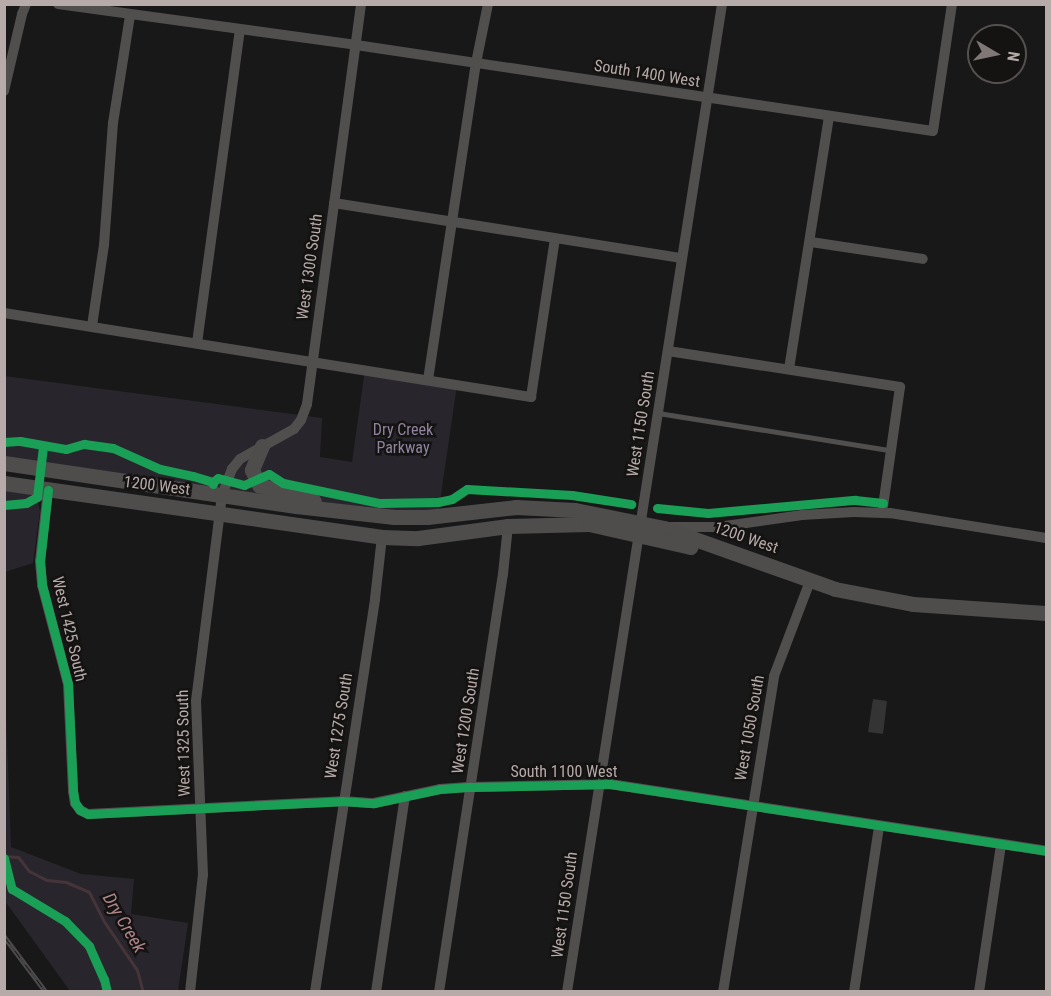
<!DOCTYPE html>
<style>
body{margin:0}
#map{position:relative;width:1051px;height:996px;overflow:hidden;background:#181818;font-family:"Roboto Condensed",sans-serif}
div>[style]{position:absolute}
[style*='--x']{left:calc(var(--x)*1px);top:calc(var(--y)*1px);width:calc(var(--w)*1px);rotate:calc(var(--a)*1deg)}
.green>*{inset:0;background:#29252d}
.stream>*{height:3px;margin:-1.5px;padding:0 1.5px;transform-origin:1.5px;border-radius:1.5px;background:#453539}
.building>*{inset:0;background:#353434}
.lane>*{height:5px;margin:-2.5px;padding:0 2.5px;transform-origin:2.5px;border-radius:2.5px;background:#514e4e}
.street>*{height:10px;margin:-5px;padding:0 5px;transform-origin:5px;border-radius:5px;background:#514e4e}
.secondary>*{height:15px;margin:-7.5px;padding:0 7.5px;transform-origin:7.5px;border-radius:7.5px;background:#4f4c4c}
.rail>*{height:5px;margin-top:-2.5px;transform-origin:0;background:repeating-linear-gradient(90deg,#141312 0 9px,#4d4a4a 0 18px);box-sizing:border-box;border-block:2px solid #4d4a4a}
.cycleway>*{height:9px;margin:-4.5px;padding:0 4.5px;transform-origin:4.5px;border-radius:4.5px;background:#1a9f57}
span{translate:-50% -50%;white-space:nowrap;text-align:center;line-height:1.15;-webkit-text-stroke:5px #141312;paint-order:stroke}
.street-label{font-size:16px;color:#b7abaa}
.park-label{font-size:16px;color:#9083a0}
.water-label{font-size:18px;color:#af858b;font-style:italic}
.frame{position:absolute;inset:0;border:6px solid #b7abaa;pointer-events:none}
.north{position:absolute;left:967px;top:24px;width:60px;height:60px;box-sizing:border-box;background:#141312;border:2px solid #55504f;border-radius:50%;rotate:99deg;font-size:16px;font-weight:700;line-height:24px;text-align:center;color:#b7abaa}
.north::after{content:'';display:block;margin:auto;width:21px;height:27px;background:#7f7877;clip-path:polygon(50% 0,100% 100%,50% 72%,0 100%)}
</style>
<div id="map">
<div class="green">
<i style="clip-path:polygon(365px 370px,457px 385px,438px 515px,275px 503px,5px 460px,5px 376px,322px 418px,320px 457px,352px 462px)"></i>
<i style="clip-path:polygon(4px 490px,27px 493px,37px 499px,40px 511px,33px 563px,5px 572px)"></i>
<i style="clip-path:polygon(5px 687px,11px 847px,81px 874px,134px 879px,131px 914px,188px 923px,178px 991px,70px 991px,5px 901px)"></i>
</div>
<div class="stream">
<i style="--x:4;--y:856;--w:14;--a:4"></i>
<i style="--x:18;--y:857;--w:18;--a:52"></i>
<i style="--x:29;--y:871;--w:20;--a:27"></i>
<i style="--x:47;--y:880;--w:19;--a:6"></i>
<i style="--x:66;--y:882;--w:25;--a:23"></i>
<i style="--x:89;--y:892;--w:31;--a:63"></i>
<i style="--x:103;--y:920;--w:60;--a:55.8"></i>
<i style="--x:137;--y:970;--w:23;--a:75"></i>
</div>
<div class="building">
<i style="clip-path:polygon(873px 699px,887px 701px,883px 734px,868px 732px)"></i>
</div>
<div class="lane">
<i style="--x:658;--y:413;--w:235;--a:9.1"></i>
</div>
<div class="street">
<i style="--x:58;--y:4;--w:301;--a:7.8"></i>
<i style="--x:356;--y:45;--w:583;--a:8.48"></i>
<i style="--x:933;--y:131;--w:128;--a:-81.5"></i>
<i style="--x:4;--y:91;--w:79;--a:-76.8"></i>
<i style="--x:22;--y:14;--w:11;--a:-68"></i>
<i style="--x:334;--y:203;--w:352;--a:9"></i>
<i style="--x:811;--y:242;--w:113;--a:8.6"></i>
<i style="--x:4;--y:313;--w:534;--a:9.06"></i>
<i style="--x:531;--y:397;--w:160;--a:-81.4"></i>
<i style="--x:92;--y:326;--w:82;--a:-81.6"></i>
<i style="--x:104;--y:245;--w:122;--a:-85.8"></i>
<i style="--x:113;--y:123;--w:108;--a:-81"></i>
<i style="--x:197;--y:343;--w:316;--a:-82.2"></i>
<i style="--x:668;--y:351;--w:235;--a:8.8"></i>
<i style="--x:900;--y:387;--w:127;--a:98.1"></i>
<i style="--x:789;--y:369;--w:256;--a:-81"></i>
<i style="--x:428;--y:380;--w:321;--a:-81.4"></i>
<i style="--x:476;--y:63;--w:60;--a:-78.5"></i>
<i style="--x:48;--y:490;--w:71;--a:96.4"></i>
<i style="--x:40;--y:561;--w:24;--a:85"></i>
<i style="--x:42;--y:585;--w:102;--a:75.3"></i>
<i style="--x:68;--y:684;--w:107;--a:87.3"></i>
<i style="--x:73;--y:791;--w:12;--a:81"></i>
<i style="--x:75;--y:803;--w:9;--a:54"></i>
<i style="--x:80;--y:810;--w:9;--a:27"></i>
<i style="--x:88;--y:814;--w:254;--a:-2.9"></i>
<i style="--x:342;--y:801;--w:32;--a:4"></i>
<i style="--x:374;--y:803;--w:67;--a:-12"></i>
<i style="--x:440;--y:789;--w:31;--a:-4"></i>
<i style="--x:471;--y:787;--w:139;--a:-1.2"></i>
<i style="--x:610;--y:784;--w:441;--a:8.7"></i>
<i style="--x:669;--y:527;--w:49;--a:0"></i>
<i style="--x:718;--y:527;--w:85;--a:-8.1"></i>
<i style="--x:802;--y:515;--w:52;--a:-3.3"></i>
<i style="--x:854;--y:512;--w:36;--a:2"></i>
<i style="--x:890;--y:513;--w:158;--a:9.1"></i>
<i style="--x:190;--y:992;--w:118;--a:-83.7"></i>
<i style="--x:203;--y:875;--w:174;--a:-92.3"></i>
<i style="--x:196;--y:701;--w:208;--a:-82.8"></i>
<i style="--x:222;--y:495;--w:28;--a:-69"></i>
<i style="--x:232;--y:469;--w:13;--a:-51"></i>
<i style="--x:240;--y:459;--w:62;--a:-29.1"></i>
<i style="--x:294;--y:429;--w:11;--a:-52"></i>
<i style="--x:301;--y:420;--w:17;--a:-69"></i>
<i style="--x:307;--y:404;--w:404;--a:-82.3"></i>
<i style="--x:315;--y:992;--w:398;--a:-81.3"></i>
<i style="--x:375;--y:599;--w:62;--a:-83.6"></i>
<i style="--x:376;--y:992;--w:198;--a:-81.6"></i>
<i style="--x:439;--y:992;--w:423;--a:-81.3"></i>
<i style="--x:503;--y:574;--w:48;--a:-84.1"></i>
<i style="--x:567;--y:992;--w:1000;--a:-81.08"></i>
<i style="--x:723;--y:992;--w:320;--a:-80.8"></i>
<i style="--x:774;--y:676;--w:102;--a:-69.2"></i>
<i style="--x:854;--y:992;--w:167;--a:-81.4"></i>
<i style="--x:979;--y:992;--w:149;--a:-81.5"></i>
</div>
<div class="secondary">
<i style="--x:262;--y:446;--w:26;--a:113"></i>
<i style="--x:252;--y:470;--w:17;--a:65"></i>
<i style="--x:259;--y:485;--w:57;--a:16.2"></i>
<i style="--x:4;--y:463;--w:295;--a:8.4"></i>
<i style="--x:296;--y:506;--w:99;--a:6.4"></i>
<i style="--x:394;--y:517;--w:33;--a:0"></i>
<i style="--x:427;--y:517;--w:90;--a:-6.4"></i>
<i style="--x:516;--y:507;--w:59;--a:2.9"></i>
<i style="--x:575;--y:510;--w:91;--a:11.4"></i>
<i style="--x:664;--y:528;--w:182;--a:19.6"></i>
<i style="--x:835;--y:589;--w:79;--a:10.9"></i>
<i style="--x:913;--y:604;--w:133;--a:3.9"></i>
<i style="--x:4;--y:483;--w:382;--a:8.1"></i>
<i style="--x:382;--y:537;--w:36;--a:2"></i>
<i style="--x:418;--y:538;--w:91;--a:-7.6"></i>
<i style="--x:508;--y:526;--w:81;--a:-1.4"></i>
<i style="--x:589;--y:524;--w:104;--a:12.8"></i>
</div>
<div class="rail">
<i style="--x:4;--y:936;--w:70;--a:53.1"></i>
</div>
<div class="cycleway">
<i style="--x:4;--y:442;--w:16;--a:-4"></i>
<i style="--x:20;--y:441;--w:47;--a:9.9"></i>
<i style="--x:66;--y:449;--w:19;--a:-16"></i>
<i style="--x:84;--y:444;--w:29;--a:8"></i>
<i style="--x:113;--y:448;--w:51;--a:24.1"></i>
<i style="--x:160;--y:469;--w:34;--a:12"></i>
<i style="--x:193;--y:476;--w:21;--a:17"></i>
<i style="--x:213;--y:482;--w:2;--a:90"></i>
<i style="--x:213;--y:482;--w:6;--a:-39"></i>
<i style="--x:218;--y:478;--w:27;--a:15"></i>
<i style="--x:244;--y:485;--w:27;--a:-24"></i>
<i style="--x:269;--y:474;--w:17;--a:33"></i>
<i style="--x:283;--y:483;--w:99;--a:11.7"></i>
<i style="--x:380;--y:503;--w:58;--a:-1"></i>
<i style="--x:438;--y:502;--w:14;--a:-12"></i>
<i style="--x:452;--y:499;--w:18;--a:-34"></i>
<i style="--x:467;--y:489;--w:105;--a:3.3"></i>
<i style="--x:572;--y:495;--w:60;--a:8.7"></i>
<i style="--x:48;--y:490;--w:71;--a:96.4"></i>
<i style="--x:40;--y:561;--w:24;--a:85"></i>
<i style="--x:42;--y:585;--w:102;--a:75.3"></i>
<i style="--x:68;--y:684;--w:107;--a:87.3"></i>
<i style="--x:73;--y:791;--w:12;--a:81"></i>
<i style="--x:75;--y:803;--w:9;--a:54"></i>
<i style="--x:80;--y:810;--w:9;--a:27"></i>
<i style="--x:88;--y:814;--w:254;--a:-2.9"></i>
<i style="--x:342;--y:801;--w:32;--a:4"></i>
<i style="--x:374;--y:803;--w:67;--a:-12"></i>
<i style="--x:440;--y:789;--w:31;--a:-4"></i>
<i style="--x:471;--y:787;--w:139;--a:-1.2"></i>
<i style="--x:610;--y:784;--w:441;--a:8.7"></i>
<i style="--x:4;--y:505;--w:22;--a:-5"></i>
<i style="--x:26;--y:503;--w:13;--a:-29"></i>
<i style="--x:37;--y:497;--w:50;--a:-83.2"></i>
<i style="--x:657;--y:508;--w:51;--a:5.6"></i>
<i style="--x:708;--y:513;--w:148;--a:-5.1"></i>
<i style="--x:855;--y:500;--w:28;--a:6"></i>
<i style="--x:4;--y:858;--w:32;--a:76"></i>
<i style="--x:12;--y:889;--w:62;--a:31.1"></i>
<i style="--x:65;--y:921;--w:35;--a:46"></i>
<i style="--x:89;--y:946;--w:36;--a:66"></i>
<i style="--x:104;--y:979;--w:13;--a:77"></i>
</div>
<div class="street-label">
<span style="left:647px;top:74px;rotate:9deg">South 1400 West</span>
<span style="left:310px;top:267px;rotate:-82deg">West 1300 South</span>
<span style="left:641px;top:424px;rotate:-81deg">West 1150 South</span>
<span style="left:157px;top:486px;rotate:7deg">1200 West</span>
<span style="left:746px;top:538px;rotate:19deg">1200 West</span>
<span style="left:69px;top:629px;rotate:77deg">West 1425 South</span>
<span style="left:466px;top:721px;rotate:-81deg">West 1200 South</span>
<span style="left:339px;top:726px;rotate:-81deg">West 1275 South</span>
<span style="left:750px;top:728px;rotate:-80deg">West 1050 South</span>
<span style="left:184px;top:743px;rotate:-91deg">West 1325 South</span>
<span style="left:564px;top:772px">South 1100 West</span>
<span style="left:565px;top:905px;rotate:-82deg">West 1150 South</span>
</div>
<div class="park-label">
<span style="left:403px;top:439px">Dry Creek<br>Parkway</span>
</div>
<div class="water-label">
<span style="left:124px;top:923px;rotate:59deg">Dry Creek</span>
</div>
<div class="frame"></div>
<div class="north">N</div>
</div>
